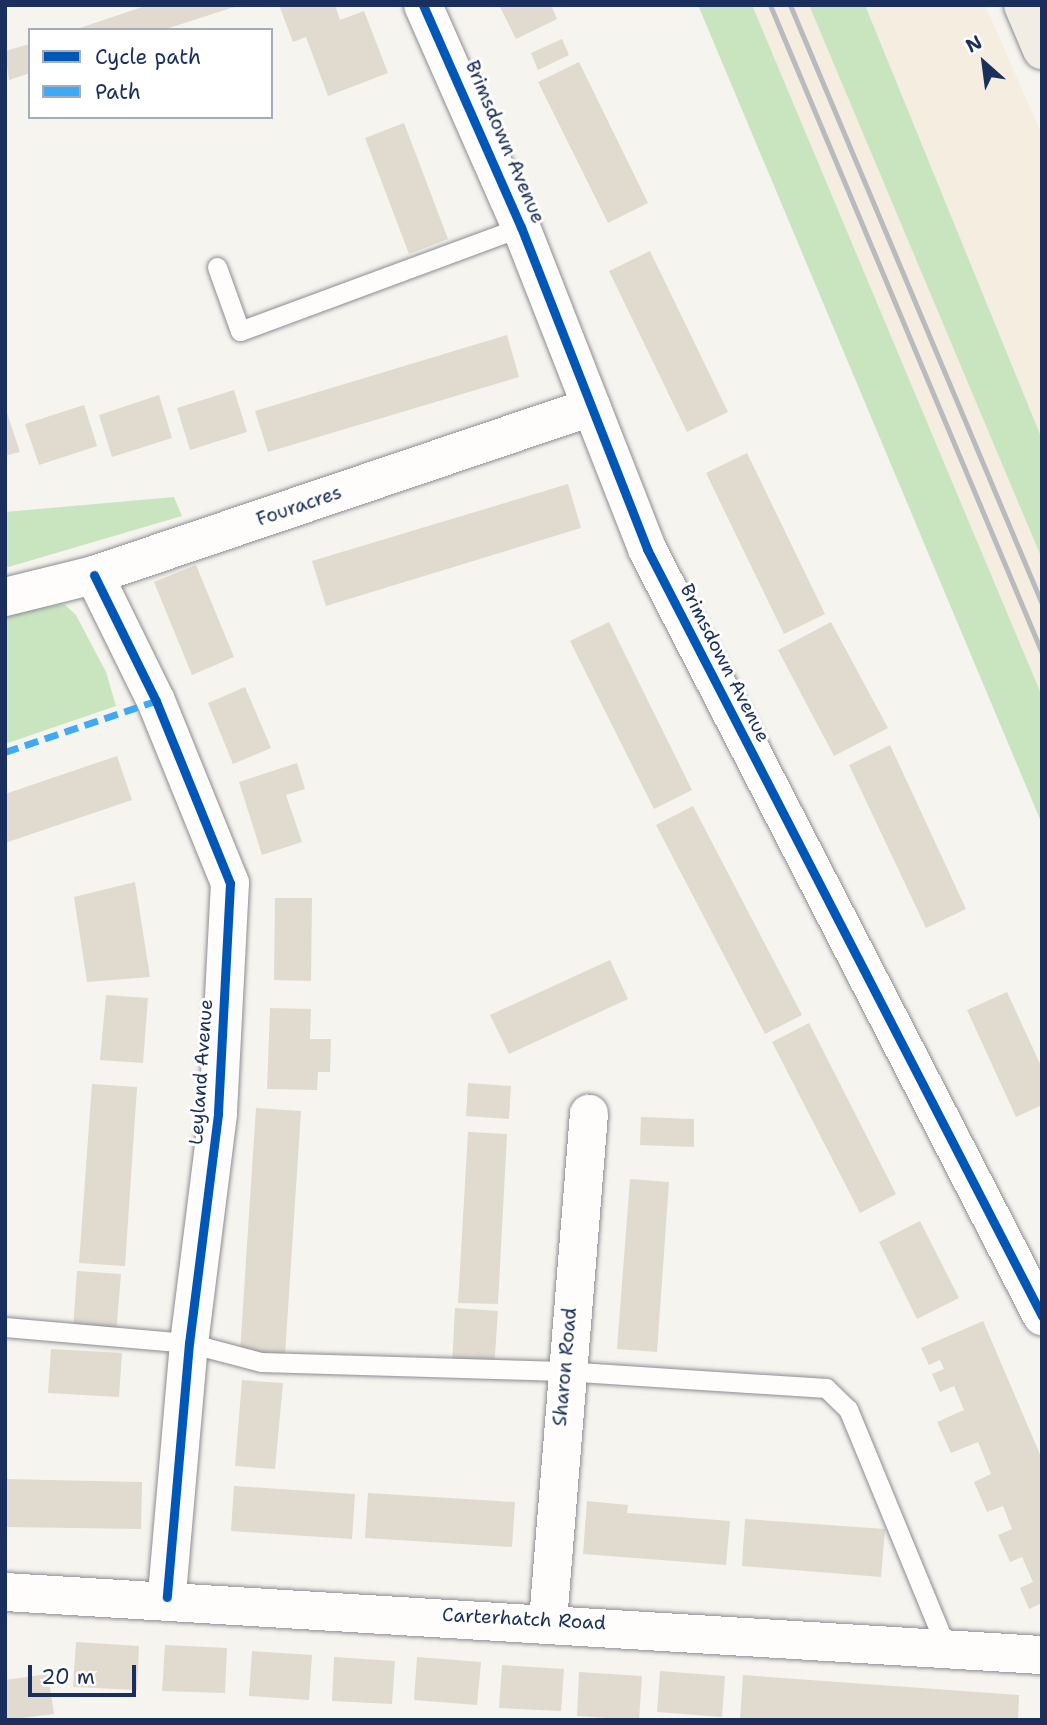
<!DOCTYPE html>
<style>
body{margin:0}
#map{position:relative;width:1047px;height:1725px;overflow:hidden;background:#f6f4ee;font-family:"Shantell Sans",sans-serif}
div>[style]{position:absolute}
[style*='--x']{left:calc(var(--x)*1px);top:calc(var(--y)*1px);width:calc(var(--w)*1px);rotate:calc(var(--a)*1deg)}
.built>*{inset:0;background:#f5eddf}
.green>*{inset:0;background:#c9e5c0}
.building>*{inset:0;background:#e1dacf}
.roads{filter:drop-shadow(0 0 2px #8a8d93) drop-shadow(0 0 2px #8a8d93)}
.service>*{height:19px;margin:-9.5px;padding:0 9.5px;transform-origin:9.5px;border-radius:9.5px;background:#fefdfc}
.minor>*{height:38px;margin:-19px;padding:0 19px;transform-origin:19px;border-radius:19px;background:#fefdfc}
.tertiary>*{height:38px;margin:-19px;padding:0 19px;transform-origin:19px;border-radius:19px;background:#fefdfc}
.primary>*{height:38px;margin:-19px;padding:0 19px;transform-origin:19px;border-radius:19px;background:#f2ede4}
.rail>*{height:5px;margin:-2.5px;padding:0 2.5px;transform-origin:2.5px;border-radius:2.5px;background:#b8babe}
.quiet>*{height:7px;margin-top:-3.5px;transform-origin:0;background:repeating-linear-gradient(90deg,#3fa9f5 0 14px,transparent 0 21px)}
.cycleway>*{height:9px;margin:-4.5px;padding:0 4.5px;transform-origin:4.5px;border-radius:4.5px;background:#0057b8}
span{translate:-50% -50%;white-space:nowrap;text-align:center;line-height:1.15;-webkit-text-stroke:6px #fff;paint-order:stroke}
.street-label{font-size:19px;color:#1b2f5e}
.frame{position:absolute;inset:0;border:7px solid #1b2f5e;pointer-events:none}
.legend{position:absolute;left:28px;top:28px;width:245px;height:91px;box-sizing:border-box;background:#fff;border:2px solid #a4acbf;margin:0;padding:9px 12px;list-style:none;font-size:21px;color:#1b2f5e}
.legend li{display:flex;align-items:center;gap:14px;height:35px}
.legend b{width:35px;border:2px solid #a4acbf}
.north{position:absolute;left:949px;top:28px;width:70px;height:70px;-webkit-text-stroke:5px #fff;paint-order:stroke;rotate:332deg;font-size:19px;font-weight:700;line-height:28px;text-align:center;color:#1b2f5e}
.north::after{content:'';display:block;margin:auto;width:24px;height:32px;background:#1b2f5e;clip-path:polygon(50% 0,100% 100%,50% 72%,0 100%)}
.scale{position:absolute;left:28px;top:1665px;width:108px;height:32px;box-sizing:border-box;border:4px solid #1b2f5e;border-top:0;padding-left:9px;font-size:21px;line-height:24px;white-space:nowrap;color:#1b2f5e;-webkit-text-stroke:5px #fff;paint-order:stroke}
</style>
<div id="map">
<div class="built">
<i style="clip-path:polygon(752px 5px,809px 5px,1042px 559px,1042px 696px)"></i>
<i style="clip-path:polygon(865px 5px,985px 5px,1042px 135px,1042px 439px)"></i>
</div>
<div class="green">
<i style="clip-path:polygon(698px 5px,752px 5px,1042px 696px,1042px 824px)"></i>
<i style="clip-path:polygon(809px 5px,865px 5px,1042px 439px,1042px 559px)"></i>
<i style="clip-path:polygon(174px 497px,182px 516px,5px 568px,5px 512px)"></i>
<i style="clip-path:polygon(64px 604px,76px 615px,106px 672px,116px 706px,5px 744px,5px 614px)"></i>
</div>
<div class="building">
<i style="clip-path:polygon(148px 5px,237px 5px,237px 6px,163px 30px,74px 30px)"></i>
<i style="clip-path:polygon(279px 5px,335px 5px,340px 20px,364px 11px,388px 73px,328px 96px,306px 37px,293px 42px)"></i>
<i style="clip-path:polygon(499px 5px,551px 5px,557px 19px,516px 39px)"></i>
<i style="clip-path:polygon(562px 39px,569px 55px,538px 70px,531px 53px)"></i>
<i style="clip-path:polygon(30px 44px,30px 73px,9px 80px,5px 51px)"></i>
<i style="clip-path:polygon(579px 62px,648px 203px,608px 223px,538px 82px)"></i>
<i style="clip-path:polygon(404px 123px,448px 239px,409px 254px,365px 138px)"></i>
<i style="clip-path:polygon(650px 251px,728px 412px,687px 432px,609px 271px)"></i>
<i style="clip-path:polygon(507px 335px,519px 377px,268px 452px,255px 411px)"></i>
<i style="clip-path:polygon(234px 390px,247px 432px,190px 450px,177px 408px)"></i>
<i style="clip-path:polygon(159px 395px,172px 438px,112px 457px,99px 415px)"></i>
<i style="clip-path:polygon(84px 405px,97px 446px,39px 465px,25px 424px)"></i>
<i style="clip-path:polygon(5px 407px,20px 452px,5px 456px)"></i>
<i style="clip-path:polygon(747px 453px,825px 614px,784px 634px,706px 473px)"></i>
<i style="clip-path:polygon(568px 484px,581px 528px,326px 606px,312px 561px)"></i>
<i style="clip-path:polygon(196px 565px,234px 657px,192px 675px,154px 582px)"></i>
<i style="clip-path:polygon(609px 622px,692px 790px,654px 809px,570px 641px)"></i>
<i style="clip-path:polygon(831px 622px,888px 728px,834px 756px,778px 650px)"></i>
<i style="clip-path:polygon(245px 687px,271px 748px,233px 764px,208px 703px)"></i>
<i style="clip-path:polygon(890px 745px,966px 909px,926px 928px,849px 765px)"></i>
<i style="clip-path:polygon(117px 756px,132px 800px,5px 843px,5px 794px)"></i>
<i style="clip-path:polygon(297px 763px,305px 789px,286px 795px,302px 842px,262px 855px,239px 782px)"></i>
<i style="clip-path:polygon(693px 806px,802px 1015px,765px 1034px,656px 825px)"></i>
<i style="clip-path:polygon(135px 882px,150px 977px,87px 982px,74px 897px)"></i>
<i style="clip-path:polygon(275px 898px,312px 898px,311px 981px,274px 980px)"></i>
<i style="clip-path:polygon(610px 960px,628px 999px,509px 1054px,490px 1015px)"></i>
<i style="clip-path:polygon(1007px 992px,1042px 1068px,1042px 1105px,1016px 1117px,967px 1010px)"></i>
<i style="clip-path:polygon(106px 995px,148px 998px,143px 1063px,100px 1060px)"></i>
<i style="clip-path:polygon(270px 1008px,311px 1009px,310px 1039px,331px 1039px,330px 1072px,318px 1072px,317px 1090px,267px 1089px)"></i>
<i style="clip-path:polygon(809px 1023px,896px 1194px,860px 1213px,772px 1042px)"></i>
<i style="clip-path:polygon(468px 1083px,511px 1086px,509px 1119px,466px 1116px)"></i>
<i style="clip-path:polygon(92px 1084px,137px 1087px,125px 1266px,79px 1263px)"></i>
<i style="clip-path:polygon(256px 1108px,301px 1111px,285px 1355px,240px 1352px)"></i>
<i style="clip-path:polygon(641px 1117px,694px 1119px,694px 1147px,640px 1145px)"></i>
<i style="clip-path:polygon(468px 1132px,507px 1134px,498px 1304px,458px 1303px)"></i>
<i style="clip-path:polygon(630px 1179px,669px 1182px,657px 1352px,617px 1349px)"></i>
<i style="clip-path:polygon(920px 1221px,959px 1298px,917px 1319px,879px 1242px)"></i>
<i style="clip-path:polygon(77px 1271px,121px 1274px,116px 1334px,73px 1331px)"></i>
<i style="clip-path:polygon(455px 1308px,498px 1311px,494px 1369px,452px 1367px)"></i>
<i style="clip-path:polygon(983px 1321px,1042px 1459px,1042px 1603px,1029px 1609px,1020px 1588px,1033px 1582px,1022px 1557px,1010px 1562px,998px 1535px,1012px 1529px,1003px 1506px,987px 1512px,974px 1482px,991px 1474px,978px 1442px,951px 1453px,937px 1422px,964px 1410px,954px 1386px,940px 1392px,932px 1374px,944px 1369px,940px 1360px,929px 1365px,921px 1348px)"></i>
<i style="clip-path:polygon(51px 1349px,122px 1353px,119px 1397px,48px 1393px)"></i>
<i style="clip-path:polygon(242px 1380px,283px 1383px,275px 1469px,235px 1466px)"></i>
<i style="clip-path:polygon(5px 1479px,142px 1482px,141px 1529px,5px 1527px)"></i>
<i style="clip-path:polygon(234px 1486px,355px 1494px,352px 1539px,231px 1531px)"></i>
<i style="clip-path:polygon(368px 1493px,515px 1502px,512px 1547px,365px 1538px)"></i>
<i style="clip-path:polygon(587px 1501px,628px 1505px,627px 1513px,730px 1521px,726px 1565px,583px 1554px)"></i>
<i style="clip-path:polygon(745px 1519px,885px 1529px,881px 1577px,742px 1566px)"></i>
<i style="clip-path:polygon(76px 1642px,139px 1646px,137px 1690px,73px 1687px)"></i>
<i style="clip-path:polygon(165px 1645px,227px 1648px,225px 1693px,162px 1691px)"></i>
<i style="clip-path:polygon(252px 1651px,312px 1655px,309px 1700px,249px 1696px)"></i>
<i style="clip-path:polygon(334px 1657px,395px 1661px,392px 1704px,332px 1701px)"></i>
<i style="clip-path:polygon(417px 1657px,481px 1662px,477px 1705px,414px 1700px)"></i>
<i style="clip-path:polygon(502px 1665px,564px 1669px,561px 1711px,499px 1708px)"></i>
<i style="clip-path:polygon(660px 1671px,725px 1676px,722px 1717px,657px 1712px)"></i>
<i style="clip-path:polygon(579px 1672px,642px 1676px,639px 1720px,577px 1716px)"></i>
<i style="clip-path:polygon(48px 1674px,54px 1714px,5px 1720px,5px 1680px)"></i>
<i style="clip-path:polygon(743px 1675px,1019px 1695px,1018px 1720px,740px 1720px)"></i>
</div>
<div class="roads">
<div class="service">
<i style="--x:217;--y:267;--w:68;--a:70.2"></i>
<i style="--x:240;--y:331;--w:300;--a:-20.3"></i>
<i style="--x:5;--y:1327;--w:185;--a:5"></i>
<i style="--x:189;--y:1343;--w:74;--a:14.8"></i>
<i style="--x:261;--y:1362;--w:302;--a:1.7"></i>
<i style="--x:563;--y:1371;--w:264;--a:3.7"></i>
<i style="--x:826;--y:1388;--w:30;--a:44"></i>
<i style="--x:848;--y:1409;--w:254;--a:67.6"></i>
</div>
<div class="minor">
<i style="--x:94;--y:575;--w:140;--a:63.8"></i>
<i style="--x:156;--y:701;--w:196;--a:67.9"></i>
<i style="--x:230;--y:883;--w:231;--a:93"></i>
<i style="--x:218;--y:1114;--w:231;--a:97.2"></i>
<i style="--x:189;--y:1343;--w:255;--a:95"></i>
<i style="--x:5;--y:597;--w:92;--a:-13.9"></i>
<i style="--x:94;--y:575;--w:525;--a:-18.68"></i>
<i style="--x:548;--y:1621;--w:509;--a:-85.38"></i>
</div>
<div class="tertiary">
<i style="--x:423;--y:5;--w:243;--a:66.2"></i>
<i style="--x:521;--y:227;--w:346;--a:68.6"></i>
<i style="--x:647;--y:549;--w:863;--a:62.75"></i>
<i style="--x:5;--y:1592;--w:1039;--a:3.48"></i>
</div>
<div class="primary">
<i style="--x:1023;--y:5;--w:49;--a:67.1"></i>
</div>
</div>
<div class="rail">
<i style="--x:770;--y:5;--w:703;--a:67.23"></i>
<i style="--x:790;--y:5;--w:650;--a:67.18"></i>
</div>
<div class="quiet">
<i style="--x:5;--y:752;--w:159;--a:-18.7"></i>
</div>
<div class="cycleway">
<i style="--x:423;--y:5;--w:243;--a:66.2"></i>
<i style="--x:521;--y:227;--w:346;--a:68.6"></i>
<i style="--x:647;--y:549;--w:863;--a:62.75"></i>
<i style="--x:94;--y:575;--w:140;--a:63.8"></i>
<i style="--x:156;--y:701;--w:196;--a:67.9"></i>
<i style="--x:230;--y:883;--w:231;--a:93"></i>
<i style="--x:218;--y:1114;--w:231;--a:97.2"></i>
<i style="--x:189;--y:1343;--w:255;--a:95"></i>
</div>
<div class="street-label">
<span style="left:505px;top:142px;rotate:67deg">Brimsdown Avenue</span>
<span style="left:299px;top:506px;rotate:-19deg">Fouracres</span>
<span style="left:725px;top:663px;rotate:63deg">Brimsdown Avenue</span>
<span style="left:201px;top:1072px;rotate:-86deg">Leyland Avenue</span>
<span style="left:565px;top:1367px;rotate:-85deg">Sharon Road</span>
<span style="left:524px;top:1619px;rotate:3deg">Carterhatch Road</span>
</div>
<div class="frame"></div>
<ul class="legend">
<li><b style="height:9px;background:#0057b8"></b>Cycle path</li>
<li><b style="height:9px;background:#3fa9f5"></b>Path</li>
</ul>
<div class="north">N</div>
<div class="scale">20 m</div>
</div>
